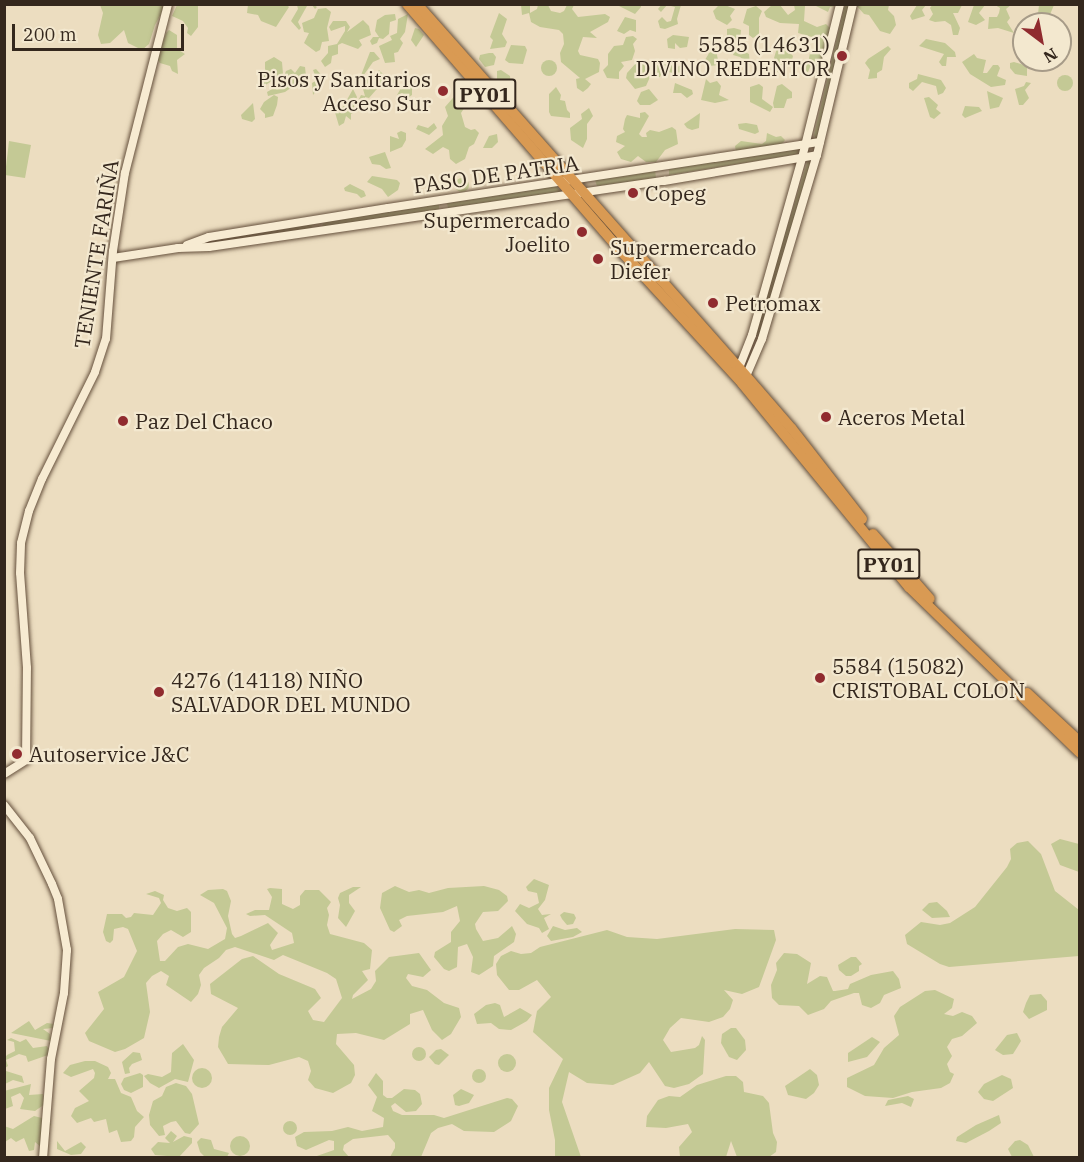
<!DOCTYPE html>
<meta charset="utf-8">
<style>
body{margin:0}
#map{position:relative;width:1084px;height:1162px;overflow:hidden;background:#ecddc0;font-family:"IBM Plex Serif",serif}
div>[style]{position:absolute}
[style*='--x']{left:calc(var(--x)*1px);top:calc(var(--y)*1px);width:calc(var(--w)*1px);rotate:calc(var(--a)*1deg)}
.green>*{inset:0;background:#c4c995}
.round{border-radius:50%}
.roads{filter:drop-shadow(0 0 2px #65503c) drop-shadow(0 0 2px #65503c)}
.secondary>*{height:8px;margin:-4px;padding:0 4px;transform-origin:4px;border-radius:4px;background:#f7ebd2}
.highway>*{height:10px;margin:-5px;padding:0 5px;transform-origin:5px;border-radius:5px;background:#d99a53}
.dots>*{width:16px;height:16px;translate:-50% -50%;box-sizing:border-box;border:3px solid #f3e8cf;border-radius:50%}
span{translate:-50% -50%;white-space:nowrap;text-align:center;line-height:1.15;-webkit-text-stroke:4.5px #f3e8cf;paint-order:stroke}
.shield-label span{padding:2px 4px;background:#f3e8cf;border:2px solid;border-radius:4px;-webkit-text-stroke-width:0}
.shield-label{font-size:20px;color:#34271d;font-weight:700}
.poi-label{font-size:21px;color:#34271d}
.right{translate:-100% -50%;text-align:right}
.left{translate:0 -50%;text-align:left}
.street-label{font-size:21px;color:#34271d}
.frame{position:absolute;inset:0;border:6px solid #34271d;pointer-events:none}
.north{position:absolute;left:1012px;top:12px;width:60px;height:60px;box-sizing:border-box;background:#f3e8cf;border:2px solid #a79b88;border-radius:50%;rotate:148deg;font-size:16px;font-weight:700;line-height:24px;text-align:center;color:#34271d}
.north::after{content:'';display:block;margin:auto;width:21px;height:27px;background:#902b2f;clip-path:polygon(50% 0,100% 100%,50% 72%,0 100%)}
.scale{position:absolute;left:12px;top:24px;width:172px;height:27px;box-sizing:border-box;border:3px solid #34271d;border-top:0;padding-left:8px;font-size:18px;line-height:21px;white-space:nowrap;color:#34271d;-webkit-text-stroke:4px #f3e8cf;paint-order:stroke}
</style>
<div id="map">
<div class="green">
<i style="clip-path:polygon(933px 4px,962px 5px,958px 13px,953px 13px,960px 28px,958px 35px,953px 35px,951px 25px,945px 21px,935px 22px,929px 20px,933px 14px,930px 8px)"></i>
<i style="clip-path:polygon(100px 5px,166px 5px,155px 25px,149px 44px,142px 50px,128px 43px,124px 30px,110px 43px,101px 44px,98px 35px,103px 13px)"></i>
<i style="clip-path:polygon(177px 5px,198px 5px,198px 27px,191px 36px,187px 33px,188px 28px,183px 21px,172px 16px)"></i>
<i style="clip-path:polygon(248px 5px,287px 5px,289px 7px,276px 27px,261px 21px,258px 15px,247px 13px)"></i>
<i style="clip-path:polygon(297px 5px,314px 5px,317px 7px,315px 9px,312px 5px,307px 6px,298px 22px,301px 28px,299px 30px,291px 21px,298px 9px)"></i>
<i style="clip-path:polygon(521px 5px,530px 5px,530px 13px,537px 9px,538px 5px,548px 5px,551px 11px,560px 13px,564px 11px,567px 5px,574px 5px,572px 9px,578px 17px,605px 14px,610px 17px,608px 22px,590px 32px,597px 38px,583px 37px,578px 51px,580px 55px,598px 59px,600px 63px,599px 72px,585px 79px,591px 84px,588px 88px,583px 92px,577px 88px,576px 79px,580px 78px,561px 62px,560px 53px,564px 44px,563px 34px,559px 30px,540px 27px,531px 22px,529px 13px,522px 15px)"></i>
<i style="clip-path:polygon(617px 5px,641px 5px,641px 7px,635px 14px)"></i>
<i style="clip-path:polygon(661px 5px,681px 5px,677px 19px,678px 24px,665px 29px,660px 28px,658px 21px,662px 17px,667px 22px,671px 21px,675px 7px,667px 5px,661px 12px,658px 9px)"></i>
<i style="clip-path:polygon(725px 5px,735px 9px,730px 16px,732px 20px,727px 25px,716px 19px,713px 11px,718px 6px)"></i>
<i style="clip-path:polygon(772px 5px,780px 5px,788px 15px,795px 10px,794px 5px,840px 5px,830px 7px,828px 12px,814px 5px,805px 6px,804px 21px,817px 27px,826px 24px,830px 28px,826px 52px,817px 47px,819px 39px,798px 33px,799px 24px,780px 23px,766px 17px,764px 12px)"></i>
<i style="clip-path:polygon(845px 5px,889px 5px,888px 10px,894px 16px,896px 25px,890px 34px,880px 31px,869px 15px,864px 14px,856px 5px,825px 136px,816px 139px,814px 135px)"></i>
<i style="clip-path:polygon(917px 5px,926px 5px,922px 10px,925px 16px,912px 20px,910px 16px)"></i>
<i style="clip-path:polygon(974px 5px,985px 5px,979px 13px,985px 20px,976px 25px,968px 22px)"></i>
<i style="clip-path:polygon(995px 5px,1011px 5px,1006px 9px,1010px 18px,1007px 22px,1014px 33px,998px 28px,988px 29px,989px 17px,997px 17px,999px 13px,1000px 8px)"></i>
<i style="clip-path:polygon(1039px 5px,1054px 5px,1046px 24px,1033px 24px,1032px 20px,1038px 14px)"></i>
<i style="clip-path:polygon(756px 6px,762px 11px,759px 18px,759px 34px,753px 38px,749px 35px,749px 26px,743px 23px,747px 9px)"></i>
<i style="clip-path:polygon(326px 8px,331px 12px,327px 28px,329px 41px,322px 42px,320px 50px,316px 52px,304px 43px,309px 33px,304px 32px,302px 23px,314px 18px,318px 9px)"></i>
<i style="clip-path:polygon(499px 13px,507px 19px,502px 34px,507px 42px,505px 47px,490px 49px,493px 40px,490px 37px)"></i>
<i style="clip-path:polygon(395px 14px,396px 20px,390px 22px,389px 34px,383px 39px,379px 38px,377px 43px,372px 45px,370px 41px,373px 37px,379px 37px,375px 31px,377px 20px,385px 15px)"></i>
<i style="clip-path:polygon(408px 14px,405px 32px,400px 39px,403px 43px,398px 52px,394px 53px,395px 62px,385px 63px,379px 46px,392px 40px,390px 36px,397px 33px,398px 19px)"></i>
<i style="clip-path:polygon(625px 17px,636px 20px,636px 32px,630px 30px,624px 34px,617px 31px)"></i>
<i style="clip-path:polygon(363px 20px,369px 26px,371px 35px,359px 40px,362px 45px,358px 49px,342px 43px,338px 45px,338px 54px,332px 56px,331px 63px,325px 67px,321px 61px,328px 53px,328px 46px,337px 44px,345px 31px,345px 26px,331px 31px,329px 27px,333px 21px,346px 21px,350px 27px,347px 32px)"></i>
<i style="clip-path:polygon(415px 28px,419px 29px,424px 35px,416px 47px,411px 40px)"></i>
<i style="clip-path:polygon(734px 28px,741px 30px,740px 40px,727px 39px,727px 29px)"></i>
<i style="clip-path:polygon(169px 30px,177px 35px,177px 49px,185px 54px,177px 60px,178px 74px,172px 71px,170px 66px,160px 63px,157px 59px,166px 33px)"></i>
<i style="clip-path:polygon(673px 35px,689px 37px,687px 47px,680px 48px,675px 43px,675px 49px,668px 48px,667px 39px)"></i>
<i style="clip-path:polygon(633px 36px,637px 39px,633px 44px,635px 51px,632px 60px,621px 62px,624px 66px,619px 72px,619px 79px,607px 78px,603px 70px,608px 65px,608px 54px,614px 46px,623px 45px,626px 37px)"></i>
<i style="clip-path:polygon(926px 39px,945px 43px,955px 52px,956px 57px,947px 57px,946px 66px,942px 66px,939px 62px,944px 54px,919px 46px)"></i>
<i style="clip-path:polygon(511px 45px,525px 46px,527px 50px,523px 64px,509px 63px,505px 60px)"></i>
<i style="clip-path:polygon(888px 46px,891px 49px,884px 57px,882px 70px,877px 73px,877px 78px,868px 79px,870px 70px,865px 63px,868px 59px)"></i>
<i style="clip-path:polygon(736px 47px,749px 54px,750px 65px,740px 57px,733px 55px)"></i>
<i style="clip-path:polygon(777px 48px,786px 48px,793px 56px,791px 64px,785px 67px,783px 78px,776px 70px,779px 66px,774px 58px)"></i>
<i style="clip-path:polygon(716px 50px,719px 65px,709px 66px,705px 60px,709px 53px)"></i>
<i style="clip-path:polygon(814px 51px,818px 51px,823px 59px,820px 66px,810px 67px,808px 72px,803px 70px,801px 66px,808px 63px,810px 53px)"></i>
<i style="clip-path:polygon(370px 52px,374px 52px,380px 59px,373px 62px,358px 83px)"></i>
<i style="clip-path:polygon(489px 53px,493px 53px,496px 57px,494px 65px,485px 67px,479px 59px,480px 55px)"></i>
<i style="clip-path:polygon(974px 54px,977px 58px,986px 60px,983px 73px,987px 73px,993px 65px,998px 65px,1000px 68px,997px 76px,1006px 80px,1005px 85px,991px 87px,970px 74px,962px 62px)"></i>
<i style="clip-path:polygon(274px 57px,282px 62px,283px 74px,259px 89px,257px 85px,265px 74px,265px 62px)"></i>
<i class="round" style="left:541px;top:60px;width:16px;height:16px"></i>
<i style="clip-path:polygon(637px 62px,651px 67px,647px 71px,650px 77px,646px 86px,635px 89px,626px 78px,627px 73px)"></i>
<i style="clip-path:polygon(662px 62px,677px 67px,682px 65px,685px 69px,678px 75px,663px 70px,660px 77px,655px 77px,655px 67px)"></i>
<i style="clip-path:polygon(1014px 62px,1027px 66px,1027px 76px,1015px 74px,1010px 68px,1010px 63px)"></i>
<i style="clip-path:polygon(300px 66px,305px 67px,306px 76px,299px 77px,295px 85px,285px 92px,268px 96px,267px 92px,281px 84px,286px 71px,291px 69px,295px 73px)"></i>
<i style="clip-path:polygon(316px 69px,325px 79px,313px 95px,312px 83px,317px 80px,313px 70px)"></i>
<i style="clip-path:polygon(379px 70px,385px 76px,391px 78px,399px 74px,398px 81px,393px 84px,383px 82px,369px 98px,365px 97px,364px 105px,359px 108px,358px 101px,361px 95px,365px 96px,363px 89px,368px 78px,376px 75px)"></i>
<i style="clip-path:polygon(501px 70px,510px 76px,511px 86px,507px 89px,502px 89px,497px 80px,497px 71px)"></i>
<i style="clip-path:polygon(918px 74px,941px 80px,946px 88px,943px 93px,938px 95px,936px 86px,922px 82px,913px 91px,909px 88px,909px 83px,917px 79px)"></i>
<i class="round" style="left:1057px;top:75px;width:16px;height:16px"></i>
<i style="clip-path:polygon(706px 79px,710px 83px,717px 81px,721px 86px,719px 95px,729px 100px,715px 103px,701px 100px)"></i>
<i style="clip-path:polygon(1026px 82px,1031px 83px,1025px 90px,1029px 98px,1023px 105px,1019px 105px,1015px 89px,1024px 86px)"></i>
<i style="clip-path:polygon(404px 83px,412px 86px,412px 95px,409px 97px,402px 93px,397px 95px)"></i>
<i style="clip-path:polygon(675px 83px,692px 90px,693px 94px,687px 98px,681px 93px,673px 93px)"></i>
<i style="clip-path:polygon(759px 84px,763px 87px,762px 99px,773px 107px,770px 112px,750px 102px,750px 87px)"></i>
<i style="clip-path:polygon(782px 84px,792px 92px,792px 98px,787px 99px,784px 108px,774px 108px,773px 103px,777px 86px)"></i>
<i style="clip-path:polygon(556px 87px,561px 95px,560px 100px,565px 101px,567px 110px,570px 113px,570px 118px,551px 116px,549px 112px,549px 94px)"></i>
<i style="clip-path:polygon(353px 89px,357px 97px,354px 106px,355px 112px,351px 114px,351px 120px,346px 116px,344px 123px,339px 126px,334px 109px,343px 107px)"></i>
<i style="clip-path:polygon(649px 89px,658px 100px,650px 105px,640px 105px,637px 101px,641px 92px)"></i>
<i style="clip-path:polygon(459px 91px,465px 98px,465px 107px,461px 113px,465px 127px,471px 130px,475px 129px,479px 133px,474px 144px,469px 147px,465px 159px,456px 164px,450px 159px,449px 150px,443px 147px,433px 154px,425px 149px,443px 135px,442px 126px,448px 116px,445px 107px)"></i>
<i style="clip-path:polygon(987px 91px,1003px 98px,999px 107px,990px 109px)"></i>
<i style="clip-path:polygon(274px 95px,278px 97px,277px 105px,273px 116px,265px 118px,265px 114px,260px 109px,264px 102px)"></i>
<i style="clip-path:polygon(929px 97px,938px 105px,936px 109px,941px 113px,934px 119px,930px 117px,924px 98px)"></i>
<i style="clip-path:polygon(253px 103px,255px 119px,252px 122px,242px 119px,241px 115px)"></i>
<i style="clip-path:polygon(965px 106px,979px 107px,982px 111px,965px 118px,962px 115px)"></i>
<i style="clip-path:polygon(589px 108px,593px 116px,587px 124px,587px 139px,583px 148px,571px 140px,570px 128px,582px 119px,581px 114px)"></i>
<i style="clip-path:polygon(645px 112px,649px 116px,639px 134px,642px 137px,647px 137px,646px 133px,650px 130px,659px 132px,672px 127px,676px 130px,678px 144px,665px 150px,656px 162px,646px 162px,638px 156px,631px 162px,621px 159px,617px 152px,625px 146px,616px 142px,617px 136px,625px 132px,623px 129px,625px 119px,627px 115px,640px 118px,640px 113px)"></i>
<i style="clip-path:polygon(700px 113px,699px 128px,692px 130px,687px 128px,684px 124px)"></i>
<i style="clip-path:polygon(434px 123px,437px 128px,429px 135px,416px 129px,418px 125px,428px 128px)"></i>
<i style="clip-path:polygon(746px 123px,757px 125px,759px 132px,755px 134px,739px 129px,738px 124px)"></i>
<i style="clip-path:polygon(401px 131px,406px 133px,406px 140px,402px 147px,390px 152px,390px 136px,399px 139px,397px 133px)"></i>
<i style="clip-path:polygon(767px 133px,776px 137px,781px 136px,785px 140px,782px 144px,736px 152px,735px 146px,741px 141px,762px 144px,766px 141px)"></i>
<i style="clip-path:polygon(497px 134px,498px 142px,492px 148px,483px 148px,489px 136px)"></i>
<i style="clip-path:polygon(9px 141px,31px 145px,25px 178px,5px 175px)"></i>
<i style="clip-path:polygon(801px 146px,799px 154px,669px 175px,669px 169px)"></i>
<i style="clip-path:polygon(385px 152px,391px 168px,386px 169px,380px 165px,372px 164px,369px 157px)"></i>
<i style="clip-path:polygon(813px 156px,760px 336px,758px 336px,755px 331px,808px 160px)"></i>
<i style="clip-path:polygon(655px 170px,656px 178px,597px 186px,595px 180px)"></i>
<i style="clip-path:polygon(372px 176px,397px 180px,400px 183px,398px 190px,388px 197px,382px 189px,367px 182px)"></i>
<i class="round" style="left:455px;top:178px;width:14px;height:14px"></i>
<i style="clip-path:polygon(350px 184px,364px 191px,366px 196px,361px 198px,357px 194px,345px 191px,344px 188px)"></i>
<i style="clip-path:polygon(555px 185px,561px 192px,448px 208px,447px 203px)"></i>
<i style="clip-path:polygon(439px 204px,439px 210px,321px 228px,324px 222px)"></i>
<i style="clip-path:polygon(314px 223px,310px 229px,213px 244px,213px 239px)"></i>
<i style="clip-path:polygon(1060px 839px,1079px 844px,1079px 872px,1060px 865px,1051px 844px)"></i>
<i style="clip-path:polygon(1028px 841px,1041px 854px,1055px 891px,1079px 910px,1079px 956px,949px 967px,940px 964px,907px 944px,905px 935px,921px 922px,940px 925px,950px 923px,975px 907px,1007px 867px,1011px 859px,1010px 849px,1017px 843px)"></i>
<i style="clip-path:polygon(534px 879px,549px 885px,545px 900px,538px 909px,542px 915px,551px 914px,544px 918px,549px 929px,542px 933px,539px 928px,527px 924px,515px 911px,520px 904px,529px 908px,539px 903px,537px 893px,528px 891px,526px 887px)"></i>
<i style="clip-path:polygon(395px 886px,409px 892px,419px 890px,429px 893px,448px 888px,484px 886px,499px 890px,507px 896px,508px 901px,498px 911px,483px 912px,475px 924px,476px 929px,483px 941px,498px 938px,512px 926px,516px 934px,514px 942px,494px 956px,493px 966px,479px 975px,471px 972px,473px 957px,467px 944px,458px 947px,457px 967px,449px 971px,444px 969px,434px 957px,435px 952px,451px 942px,451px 932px,460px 921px,457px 906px,443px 912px,407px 916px,399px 920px,402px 926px,394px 932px,390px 930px,380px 908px,382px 893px)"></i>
<i style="clip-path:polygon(353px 887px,361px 887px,349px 895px,349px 903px,355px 911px,346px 927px,338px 918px,340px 905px,338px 898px,340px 893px)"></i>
<i style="clip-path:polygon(270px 888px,282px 889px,282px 904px,293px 909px,300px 905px,300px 896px,305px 890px,319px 890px,331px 902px,327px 908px,329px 915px,327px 925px,330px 934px,364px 943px,372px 950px,370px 969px,362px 971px,368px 980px,353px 995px,352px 999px,371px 989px,376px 981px,375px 971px,389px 957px,419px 953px,431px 970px,423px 977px,408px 974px,406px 978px,412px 986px,427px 990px,444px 1003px,459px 1008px,461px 1017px,451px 1034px,442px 1040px,432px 1030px,423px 1010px,410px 1014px,410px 1024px,384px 1040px,356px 1033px,337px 1034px,336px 1044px,354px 1065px,355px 1075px,351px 1083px,333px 1093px,315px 1088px,308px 1080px,311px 1071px,308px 1061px,299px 1057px,269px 1065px,228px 1064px,218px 1047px,219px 1037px,222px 1027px,238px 1008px,211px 994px,210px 984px,242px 959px,253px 956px,279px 974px,315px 989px,321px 998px,308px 1011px,313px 1020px,324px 1022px,342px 998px,336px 979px,327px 973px,283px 955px,274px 960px,235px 947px,226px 950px,219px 958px,204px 968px,199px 975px,201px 985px,198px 994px,191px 1002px,166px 985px,169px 976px,161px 971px,152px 976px,146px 983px,150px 1012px,144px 1038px,125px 1049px,115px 1052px,89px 1041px,85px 1033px,104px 1009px,98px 992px,124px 977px,137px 951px,128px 929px,123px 927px,114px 929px,113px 940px,110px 943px,106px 941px,103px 932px,107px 914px,122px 914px,126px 918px,131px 917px,134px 913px,153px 915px,161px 903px,159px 898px,146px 894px,155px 891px,164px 895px,163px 900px,168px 908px,177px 911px,187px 908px,191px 912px,191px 932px,183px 937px,171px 930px,163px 934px,157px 941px,160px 961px,165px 961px,178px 947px,188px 944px,208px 949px,225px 939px,227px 928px,214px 903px,200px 895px,208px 890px,223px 889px,227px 891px,231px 901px,228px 916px,232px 934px,235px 938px,241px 936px,268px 923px,278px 933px,270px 945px,272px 950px,294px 943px,292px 933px,265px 915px,250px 916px,246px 914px,255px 910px,269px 910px,272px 897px,267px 889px)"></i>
<i style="clip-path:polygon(937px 902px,947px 911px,950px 917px,932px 918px,922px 910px,929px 903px)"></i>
<i style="clip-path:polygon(564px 912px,574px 914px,576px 918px,573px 924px,567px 925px,562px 919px,560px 915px)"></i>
<i style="clip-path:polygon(553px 926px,565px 930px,577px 928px,582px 932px,573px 937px,551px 941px,547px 936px)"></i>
<i style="clip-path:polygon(735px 929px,774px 930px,776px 940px,759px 987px,742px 994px,724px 990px,733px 1000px,730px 1009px,723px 1017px,709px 1022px,681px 1018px,670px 1028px,663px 1040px,671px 1052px,695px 1048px,699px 1045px,702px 1036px,705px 1040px,703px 1074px,689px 1084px,674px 1088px,665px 1086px,649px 1062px,640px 1073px,613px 1085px,587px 1083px,569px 1072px,562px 1102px,581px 1157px,555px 1157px,555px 1140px,549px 1110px,549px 1088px,563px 1059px,533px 1032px,537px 1011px,551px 997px,537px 980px,519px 990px,509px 990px,497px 975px,496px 964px,501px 956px,511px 951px,521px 954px,531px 953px,540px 947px,607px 930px,627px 937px,657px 939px)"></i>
<i style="clip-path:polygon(784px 953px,797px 954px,811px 963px,807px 984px,820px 976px,827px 977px,833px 991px,835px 991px,848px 989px,850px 984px,871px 975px,893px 971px,899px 979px,901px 988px,884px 995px,880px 1003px,871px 1008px,862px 1005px,859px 993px,854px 993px,831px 1001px,824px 1009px,808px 1015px,799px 1006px,779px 1005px,772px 998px,771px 985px,777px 970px,776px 963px)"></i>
<i style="clip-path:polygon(851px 957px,856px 957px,862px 964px,859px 966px,859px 971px,851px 976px,846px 976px,839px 970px,838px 965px)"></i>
<i style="clip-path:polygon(935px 990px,954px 999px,952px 1008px,944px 1014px,953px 1016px,962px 1012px,972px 1016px,977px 1023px,962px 1036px,952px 1039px,947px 1047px,952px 1056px,947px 1064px,950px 1072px,954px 1074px,950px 1083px,941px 1088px,912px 1092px,893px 1098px,865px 1096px,847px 1087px,847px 1078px,874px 1065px,884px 1048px,899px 1035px,894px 1016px,900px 1007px,925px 991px)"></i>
<i style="clip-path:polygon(1041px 994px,1047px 1001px,1047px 1010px,1029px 1019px,1023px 1012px,1026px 1003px,1030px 995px)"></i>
<i style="clip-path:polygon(495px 1003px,500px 1005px,504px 1017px,520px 1008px,532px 1015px,527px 1021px,511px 1030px,499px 1029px,491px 1023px,477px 1024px,474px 1014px,486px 1005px)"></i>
<i style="clip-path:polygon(29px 1021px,35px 1030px,47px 1023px,54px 1024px,54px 1028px,43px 1029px,50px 1034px,51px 1041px,11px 1033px)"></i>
<i style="clip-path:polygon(731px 1028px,736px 1028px,745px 1040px,746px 1050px,737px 1060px,729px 1057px,721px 1043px,722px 1034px)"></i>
<i style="clip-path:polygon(1017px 1033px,1021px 1041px,1013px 1054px,1003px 1055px,995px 1050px,1007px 1035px)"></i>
<i style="clip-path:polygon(872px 1037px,880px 1042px,867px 1057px,848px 1062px,848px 1053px)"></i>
<i style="clip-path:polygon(11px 1038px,20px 1042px,26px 1039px,33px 1048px,47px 1046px,51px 1054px,28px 1062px,26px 1056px,19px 1054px,6px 1060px,8px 1066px,5px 1068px,4px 1059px,7px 1055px,15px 1051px,14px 1042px,7px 1040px)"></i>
<i style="clip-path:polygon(183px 1044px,194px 1060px,188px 1082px,175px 1079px,159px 1088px,150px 1083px,144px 1076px,148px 1074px,162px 1077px,171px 1072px,172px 1053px)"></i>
<i class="round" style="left:412px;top:1047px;width:14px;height:14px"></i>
<i style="clip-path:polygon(441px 1049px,449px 1055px,439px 1065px,435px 1064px,429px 1057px,436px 1050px)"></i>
<i style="clip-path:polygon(133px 1052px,140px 1053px,142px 1060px,132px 1064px,129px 1068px,130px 1073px,125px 1074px,122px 1062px)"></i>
<i class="round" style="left:498px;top:1054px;width:18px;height:18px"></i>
<i style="clip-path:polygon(85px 1061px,95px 1061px,108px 1067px,111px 1073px,108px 1079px,115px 1079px,121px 1093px,131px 1097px,137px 1111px,144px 1117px,135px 1127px,134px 1137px,131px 1141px,121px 1142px,117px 1130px,109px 1133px,106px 1119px,94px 1122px,91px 1118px,77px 1123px,71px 1116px,75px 1108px,89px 1101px,79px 1091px,94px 1078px,95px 1073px,93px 1069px,71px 1077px,63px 1073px,70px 1065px)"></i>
<i class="round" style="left:192px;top:1068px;width:20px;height:20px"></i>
<i class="round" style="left:472px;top:1069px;width:14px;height:14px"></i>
<i style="clip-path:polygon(810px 1069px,817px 1075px,819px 1085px,814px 1093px,806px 1099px,788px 1095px,785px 1086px)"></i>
<i style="clip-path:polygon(6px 1071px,22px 1076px,24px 1083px,13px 1080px,5px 1084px)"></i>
<i style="clip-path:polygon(140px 1073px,143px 1075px,143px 1087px,131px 1093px,124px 1090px,121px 1084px,124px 1078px)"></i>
<i style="clip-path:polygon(376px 1073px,383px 1081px,383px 1095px,387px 1098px,392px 1098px,404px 1089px,415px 1090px,420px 1094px,422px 1104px,416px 1111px,406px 1112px,395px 1103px,391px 1106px,393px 1111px,402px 1115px,434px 1115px,444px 1118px,507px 1098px,512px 1099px,518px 1106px,511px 1121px,494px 1132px,464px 1131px,452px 1124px,438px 1128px,431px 1133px,421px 1157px,390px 1157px,395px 1148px,395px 1143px,388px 1135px,353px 1139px,344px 1145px,343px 1150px,349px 1157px,314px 1157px,334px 1150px,334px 1141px,329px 1140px,306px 1150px,297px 1146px,295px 1137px,304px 1132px,332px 1131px,348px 1127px,362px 1131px,383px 1127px,384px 1118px,372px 1111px,377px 1097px,368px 1085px)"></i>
<i style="clip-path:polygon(1002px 1075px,1011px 1079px,1013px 1088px,993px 1101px,984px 1099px,978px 1092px,984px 1084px)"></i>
<i style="clip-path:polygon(726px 1076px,736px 1076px,743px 1082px,744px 1092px,763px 1096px,769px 1103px,773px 1133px,777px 1142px,776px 1152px,769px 1157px,737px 1157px,731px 1141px,726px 1157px,680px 1157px,679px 1147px,692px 1132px,688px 1124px,666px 1128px,646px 1127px,647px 1116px,658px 1100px,669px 1096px,680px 1097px,697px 1085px)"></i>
<i style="clip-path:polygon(176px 1083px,186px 1086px,192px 1094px,199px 1124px,190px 1134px,185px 1133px,176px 1121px,171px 1122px,163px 1126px,165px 1135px,159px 1136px,150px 1125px,149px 1115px,153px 1101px,162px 1096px,166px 1087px)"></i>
<i style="clip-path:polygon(31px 1084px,29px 1095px,43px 1094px,45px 1104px,35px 1111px,20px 1109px,24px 1098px,20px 1093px,11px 1097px,13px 1106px,5px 1109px,4px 1091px)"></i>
<i style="clip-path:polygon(461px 1089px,474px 1095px,469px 1103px,459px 1106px,455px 1105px,453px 1095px)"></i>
<i style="clip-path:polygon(908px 1096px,914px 1099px,911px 1107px,902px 1103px,885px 1106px,888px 1100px)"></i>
<i style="clip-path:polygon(999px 1115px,1001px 1123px,989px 1131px,966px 1143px,956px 1141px,957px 1137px,976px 1125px)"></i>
<i style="clip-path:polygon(34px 1116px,46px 1119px,51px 1124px,41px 1147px,35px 1142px,34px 1150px,29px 1151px,24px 1138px,16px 1142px,11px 1138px,5px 1142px,4px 1126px,13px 1129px)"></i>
<i class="round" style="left:283px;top:1121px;width:14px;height:14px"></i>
<i style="clip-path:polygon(171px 1131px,177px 1136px,173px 1142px,184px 1136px,192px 1138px,192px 1143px,179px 1157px,155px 1155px,151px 1149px,158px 1142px,170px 1143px,165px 1138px)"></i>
<i class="round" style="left:230px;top:1136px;width:20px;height:20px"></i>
<i style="clip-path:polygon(201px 1138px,211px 1140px,214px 1149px,229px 1153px,227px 1157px,205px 1157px,200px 1152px,197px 1142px)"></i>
<i style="clip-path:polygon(1020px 1140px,1028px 1145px,1034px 1157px,1012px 1157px,1008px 1149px,1015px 1141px)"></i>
<i style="clip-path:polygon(57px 1141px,65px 1151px,81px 1142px,86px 1147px,81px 1154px,71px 1155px,57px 1149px)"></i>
</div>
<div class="roads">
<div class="secondary">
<i style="--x:187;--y:245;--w:23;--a:-20"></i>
<i style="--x:209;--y:237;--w:181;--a:-9.2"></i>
<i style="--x:388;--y:208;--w:437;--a:-8.7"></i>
<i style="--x:113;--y:258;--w:66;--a:-8.7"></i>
<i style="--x:178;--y:248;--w:31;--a:-2"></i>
<i style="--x:209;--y:247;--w:460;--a:-8.3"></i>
<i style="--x:664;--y:181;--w:155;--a:-9.6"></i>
<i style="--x:737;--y:373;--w:41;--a:-68.5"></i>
<i style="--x:752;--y:335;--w:184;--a:-74.2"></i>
<i style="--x:802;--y:158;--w:159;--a:-76.1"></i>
<i style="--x:744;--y:381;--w:46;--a:-66.8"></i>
<i style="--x:762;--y:339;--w:192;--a:-73.4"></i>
<i style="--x:817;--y:155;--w:155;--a:-76.6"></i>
<i style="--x:4;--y:774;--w:26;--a:-32"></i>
<i style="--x:26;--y:760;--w:92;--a:-89.4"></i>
<i style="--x:27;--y:668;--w:95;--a:-94.2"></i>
<i style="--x:20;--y:573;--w:30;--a:-88"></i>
<i style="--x:21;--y:543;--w:33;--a:-76"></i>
<i style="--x:29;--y:511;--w:35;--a:-68"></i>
<i style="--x:42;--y:479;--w:119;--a:-63.6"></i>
<i style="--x:95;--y:372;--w:35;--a:-72"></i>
<i style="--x:106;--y:339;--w:88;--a:-85.5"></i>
<i style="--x:113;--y:251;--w:79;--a:-81.3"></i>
<i style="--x:125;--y:173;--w:174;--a:-75.7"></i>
<i style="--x:4;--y:805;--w:42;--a:51.8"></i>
<i style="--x:30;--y:838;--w:51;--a:64.4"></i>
<i style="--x:52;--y:884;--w:16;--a:68"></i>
<i style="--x:58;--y:899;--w:52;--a:80"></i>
<i style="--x:67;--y:950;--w:43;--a:94"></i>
<i style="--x:64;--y:993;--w:67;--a:101.1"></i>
<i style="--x:51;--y:1059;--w:99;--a:94.6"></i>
</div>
<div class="highway">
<i style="--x:407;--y:4;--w:328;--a:49.1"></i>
<i style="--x:622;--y:252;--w:178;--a:47.5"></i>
<i style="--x:742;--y:383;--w:264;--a:50.7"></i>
<i style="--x:909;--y:587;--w:238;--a:44.1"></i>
<i style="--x:417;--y:4;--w:487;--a:48.5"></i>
<i style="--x:740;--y:369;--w:79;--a:49.1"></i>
<i style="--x:792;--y:429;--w:114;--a:52.1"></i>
<i style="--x:873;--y:534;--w:86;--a:48.8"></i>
<i style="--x:1027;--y:693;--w:72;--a:42.8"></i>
</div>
</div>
<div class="dots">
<i style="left:842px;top:56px;background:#902b2f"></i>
<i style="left:443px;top:91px;background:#902b2f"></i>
<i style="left:633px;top:193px;background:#902b2f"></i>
<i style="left:582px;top:232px;background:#902b2f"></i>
<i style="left:598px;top:259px;background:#902b2f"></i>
<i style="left:713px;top:303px;background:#902b2f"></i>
<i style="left:826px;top:417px;background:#902b2f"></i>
<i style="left:123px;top:421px;background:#902b2f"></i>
<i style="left:820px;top:678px;background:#902b2f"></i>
<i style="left:159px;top:692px;background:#902b2f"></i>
<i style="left:17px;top:754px;background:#902b2f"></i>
</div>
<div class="shield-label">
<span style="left:485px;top:94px">PY01</span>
<span style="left:889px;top:564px">PY01</span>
</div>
<div class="poi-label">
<span class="right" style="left:830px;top:56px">5585 (14631)<br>DIVINO REDENTOR</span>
<span class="right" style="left:431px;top:91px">Pisos y Sanitarios<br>Acceso Sur</span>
<span class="left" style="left:645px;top:193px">Copeg</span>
<span class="right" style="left:570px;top:232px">Supermercado<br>Joelito</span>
<span class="left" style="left:610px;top:259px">Supermercado<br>Diefer</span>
<span class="left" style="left:725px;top:303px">Petromax</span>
<span class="left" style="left:838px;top:417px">Aceros Metal</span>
<span class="left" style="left:135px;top:421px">Paz Del Chaco</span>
<span class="left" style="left:832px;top:678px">5584 (15082)<br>CRISTOBAL COLON</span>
<span class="left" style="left:171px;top:692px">4276 (14118) NIÑO<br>SALVADOR DEL MUNDO</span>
<span class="left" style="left:29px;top:754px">Autoservice J&amp;C</span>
</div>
<div class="street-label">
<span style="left:496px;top:174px;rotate:-8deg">PASO DE PATRIA</span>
<span style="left:96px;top:254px;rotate:-81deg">TENIENTE FARIÑA</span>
</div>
<div class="frame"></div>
<div class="north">N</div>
<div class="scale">200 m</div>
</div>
